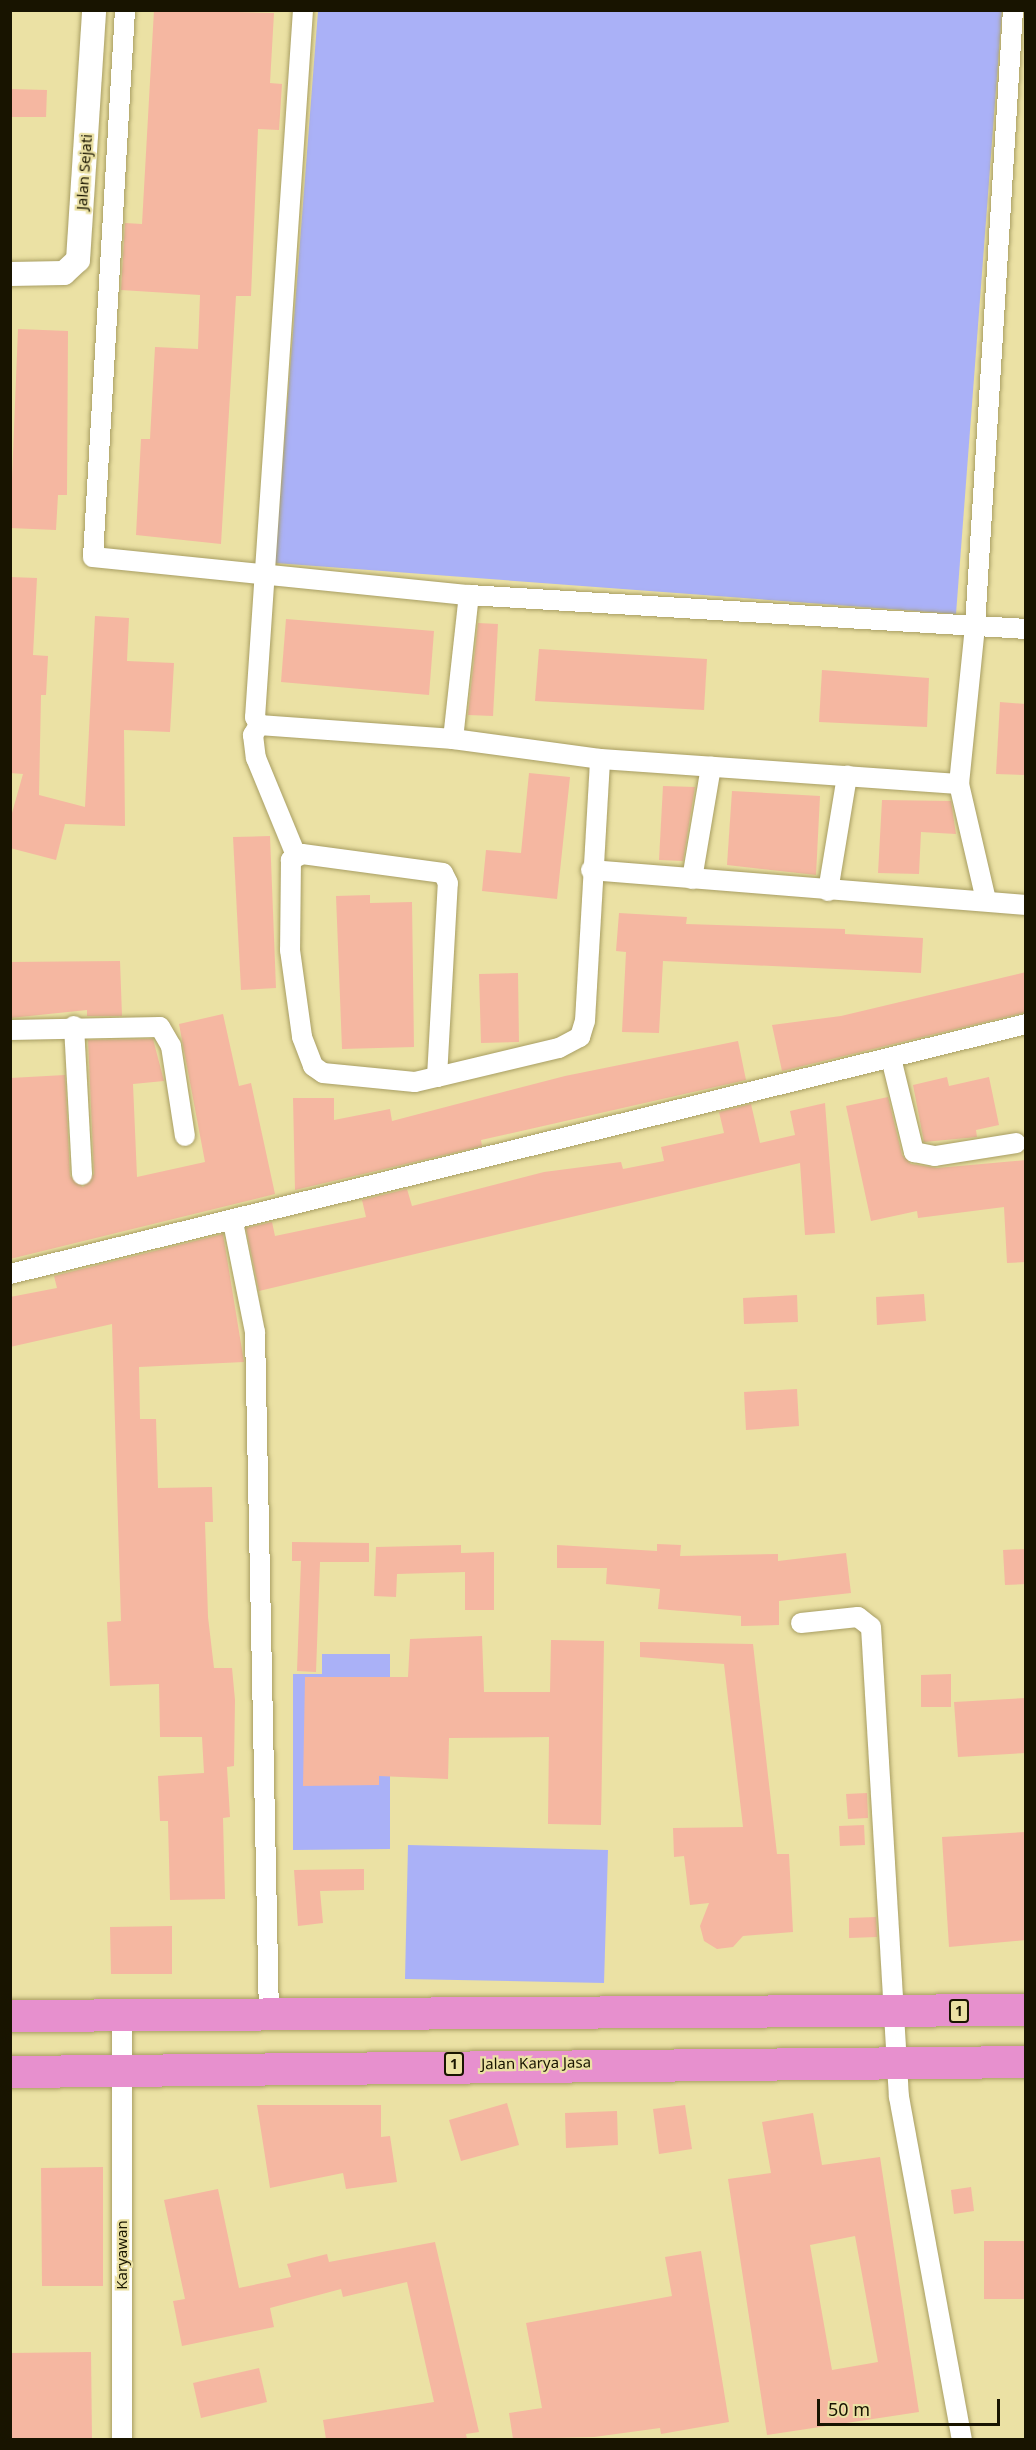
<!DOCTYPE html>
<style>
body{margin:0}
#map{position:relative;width:1036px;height:2450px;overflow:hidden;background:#ebe1a4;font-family:"Noto Sans",sans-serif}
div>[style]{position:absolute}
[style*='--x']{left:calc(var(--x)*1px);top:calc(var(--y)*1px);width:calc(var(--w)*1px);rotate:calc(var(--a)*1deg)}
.green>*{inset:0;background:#aab1f7}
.building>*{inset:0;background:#f5b7a1}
.roads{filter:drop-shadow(0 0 2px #a89e63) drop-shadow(0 0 2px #a89e63)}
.minor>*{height:20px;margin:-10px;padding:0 10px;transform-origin:10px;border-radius:10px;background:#fff}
.tertiary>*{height:24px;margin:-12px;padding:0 12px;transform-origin:12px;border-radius:12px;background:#fff}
.trunk>*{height:32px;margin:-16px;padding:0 16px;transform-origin:16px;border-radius:16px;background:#e790ce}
span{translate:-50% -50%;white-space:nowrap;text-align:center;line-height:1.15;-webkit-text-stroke:4.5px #ebe1a4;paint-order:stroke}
.shield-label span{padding:2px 4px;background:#ebe1a4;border:2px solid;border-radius:4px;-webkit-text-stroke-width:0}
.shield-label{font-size:14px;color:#181400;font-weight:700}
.street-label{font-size:15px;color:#181400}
.frame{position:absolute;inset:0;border:12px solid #181400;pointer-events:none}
.scale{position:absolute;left:817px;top:2399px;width:183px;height:27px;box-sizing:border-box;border:3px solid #181400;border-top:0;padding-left:8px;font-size:18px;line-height:21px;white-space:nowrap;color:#181400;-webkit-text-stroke:4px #ebe1a4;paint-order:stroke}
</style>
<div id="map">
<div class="green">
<i style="clip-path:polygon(318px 11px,1002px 11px,956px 614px,275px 563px)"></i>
<i style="clip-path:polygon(322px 1654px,390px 1654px,390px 1849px,293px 1850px,293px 1674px,322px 1674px)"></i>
<i style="clip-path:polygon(408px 1845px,608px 1850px,604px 1983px,405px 1979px)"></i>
</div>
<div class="building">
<i style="clip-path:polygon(154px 10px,274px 13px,270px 83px,282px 84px,279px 130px,258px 129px,251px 296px,236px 296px,221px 544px,136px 535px,141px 439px,150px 439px,155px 347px,198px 349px,200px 295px,121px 290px,125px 223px,142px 224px)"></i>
<i style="clip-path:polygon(10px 89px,47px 90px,46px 117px,10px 117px)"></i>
<i style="clip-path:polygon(18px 329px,68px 331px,67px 495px,58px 495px,56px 530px,10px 528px)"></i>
<i style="clip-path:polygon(10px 577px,37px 578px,33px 655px,48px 656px,46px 695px,41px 695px,39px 795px,85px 807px,95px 616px,129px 618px,127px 661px,174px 663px,170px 732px,124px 730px,125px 826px,65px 824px,56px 860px,10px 848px,10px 820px,23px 774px,10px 773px)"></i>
<i style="clip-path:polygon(286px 619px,434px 631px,429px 695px,281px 682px)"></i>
<i style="clip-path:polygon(478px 623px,498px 624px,493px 716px,468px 715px)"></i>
<i style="clip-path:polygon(539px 649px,707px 659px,704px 710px,535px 701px)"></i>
<i style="clip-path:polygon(822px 670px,929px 678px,927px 727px,819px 722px)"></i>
<i style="clip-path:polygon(1000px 702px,1026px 704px,1026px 775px,996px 774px)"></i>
<i style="clip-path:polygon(529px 773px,570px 777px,557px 899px,482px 891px,486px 850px,521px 853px)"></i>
<i style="clip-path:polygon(663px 786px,695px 787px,683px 861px,659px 860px)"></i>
<i style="clip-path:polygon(732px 791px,820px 796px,816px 875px,727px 865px)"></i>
<i style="clip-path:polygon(882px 800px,951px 801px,956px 834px,921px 832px,919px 874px,878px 873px)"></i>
<i style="clip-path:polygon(270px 836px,276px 988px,241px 990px,233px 837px)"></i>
<i style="clip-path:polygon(370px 895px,370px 903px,412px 902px,414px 1047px,342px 1049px,336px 896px)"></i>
<i style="clip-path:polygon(619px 913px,687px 917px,686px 924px,845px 929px,845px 934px,923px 938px,921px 973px,663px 961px,659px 1033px,622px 1032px,626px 952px,616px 951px)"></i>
<i style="clip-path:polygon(120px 961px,122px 1016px,87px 1016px,87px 1010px,10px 1018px,10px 962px)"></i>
<i style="clip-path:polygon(1026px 972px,1026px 1012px,782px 1071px,772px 1025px,841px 1016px)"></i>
<i style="clip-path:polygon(518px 973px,519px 1042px,481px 1043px,479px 974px)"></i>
<i style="clip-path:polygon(223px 1014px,239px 1086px,251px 1083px,275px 1194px,10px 1259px,10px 1078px,65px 1075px,70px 1176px,83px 1187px,94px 1174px,88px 1040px,153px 1039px,164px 1081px,133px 1084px,137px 1177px,205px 1162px,179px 1024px)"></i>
<i style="clip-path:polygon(738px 1041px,746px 1080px,481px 1140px,482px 1146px,295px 1190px,293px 1098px,334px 1098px,334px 1120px,390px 1109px,392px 1121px,565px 1076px)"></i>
<i style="clip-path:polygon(947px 1077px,949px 1086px,989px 1077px,999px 1125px,976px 1130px,977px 1137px,924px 1142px,913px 1085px)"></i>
<i style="clip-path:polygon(888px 1097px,902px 1155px,911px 1164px,937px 1168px,1026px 1160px,1026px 1262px,1007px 1263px,1004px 1207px,918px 1218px,917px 1211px,871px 1221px,846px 1106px)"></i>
<i style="clip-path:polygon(825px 1103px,835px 1233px,805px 1235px,800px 1163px,259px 1291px,246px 1228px,272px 1222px,275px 1236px,366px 1217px,362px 1200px,407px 1189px,412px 1206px,544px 1172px,621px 1162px,623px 1169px,664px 1161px,661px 1147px,724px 1133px,719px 1112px,751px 1104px,760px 1143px,795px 1135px,790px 1111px)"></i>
<i style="clip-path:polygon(223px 1234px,244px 1362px,139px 1367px,140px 1419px,156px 1419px,158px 1488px,212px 1487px,213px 1522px,205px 1522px,208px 1617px,214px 1668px,232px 1668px,235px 1700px,234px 1766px,227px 1767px,230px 1817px,223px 1818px,225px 1899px,170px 1900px,168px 1821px,160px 1821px,158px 1776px,204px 1773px,202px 1737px,160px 1737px,159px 1684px,110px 1686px,107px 1622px,121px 1621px,112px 1324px,10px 1347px,10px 1297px,57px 1288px,54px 1276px)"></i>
<i style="clip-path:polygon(924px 1294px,926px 1321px,877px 1325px,876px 1297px)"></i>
<i style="clip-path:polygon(797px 1295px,798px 1322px,744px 1324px,743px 1298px)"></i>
<i style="clip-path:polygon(797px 1389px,799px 1426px,746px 1430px,744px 1392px)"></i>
<i style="clip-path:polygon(292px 1542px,369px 1543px,369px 1562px,320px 1562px,316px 1672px,297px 1671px,301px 1561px,292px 1561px)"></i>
<i style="clip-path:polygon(657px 1544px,681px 1545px,680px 1556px,778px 1554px,778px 1561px,846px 1553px,851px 1593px,779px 1601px,779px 1625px,741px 1626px,741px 1616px,658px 1609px,660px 1589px,606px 1584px,607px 1568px,557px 1568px,557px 1545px,657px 1551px)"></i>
<i style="clip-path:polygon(461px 1545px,461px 1553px,494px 1552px,494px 1610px,465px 1610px,465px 1572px,397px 1574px,396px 1597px,374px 1596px,376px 1547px)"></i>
<i style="clip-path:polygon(1026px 1549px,1026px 1584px,1005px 1585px,1003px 1550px)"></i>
<i style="clip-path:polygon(482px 1636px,484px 1692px,550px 1692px,551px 1640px,604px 1641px,601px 1825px,548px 1824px,549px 1737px,449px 1738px,448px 1779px,379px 1776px,379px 1785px,303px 1786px,305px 1677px,408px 1677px,410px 1639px)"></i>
<i style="clip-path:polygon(640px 1642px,753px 1644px,777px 1854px,789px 1854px,793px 1932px,743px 1936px,733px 1947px,717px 1949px,704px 1941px,700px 1926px,709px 1903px,690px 1905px,684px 1856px,674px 1857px,673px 1828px,743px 1827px,724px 1664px,640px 1657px)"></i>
<i style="clip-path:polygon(951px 1674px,951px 1707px,921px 1707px,921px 1675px)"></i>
<i style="clip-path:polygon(1026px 1698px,1026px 1753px,958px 1757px,954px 1702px)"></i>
<i style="clip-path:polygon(867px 1793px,868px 1818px,848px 1819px,846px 1794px)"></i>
<i style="clip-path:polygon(864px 1825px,865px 1845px,840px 1846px,839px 1826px)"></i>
<i style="clip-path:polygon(1026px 1832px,1026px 1940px,949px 1947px,942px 1837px)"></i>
<i style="clip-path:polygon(364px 1869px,364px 1890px,320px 1891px,323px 1923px,298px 1926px,294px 1870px)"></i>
<i style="clip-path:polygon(876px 1917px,877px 1937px,849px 1938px,849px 1918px)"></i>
<i style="clip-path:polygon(172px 1926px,172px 1974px,111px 1974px,110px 1927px)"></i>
<i style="clip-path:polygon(507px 2103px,519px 2145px,461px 2161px,449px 2120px)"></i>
<i style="clip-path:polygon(257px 2105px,381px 2105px,381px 2137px,390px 2136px,397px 2182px,346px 2189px,343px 2173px,270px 2188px)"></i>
<i style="clip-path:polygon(685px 2105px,692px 2149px,659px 2154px,653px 2109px)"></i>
<i style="clip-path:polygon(617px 2111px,618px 2145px,566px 2148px,565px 2113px)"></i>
<i style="clip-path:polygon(evenodd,813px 2113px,822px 2165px,880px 2157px,919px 2412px,767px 2435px,728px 2179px,771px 2173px,762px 2122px,813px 2113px,855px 2236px,878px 2362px,832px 2370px,810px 2245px,855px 2236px)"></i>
<i style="clip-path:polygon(103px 2167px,103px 2286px,42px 2286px,41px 2168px)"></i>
<i style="clip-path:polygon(971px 2187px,974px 2211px,954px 2214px,951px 2190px)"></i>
<i style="clip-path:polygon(218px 2189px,239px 2288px,291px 2277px,287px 2264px,327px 2254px,329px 2262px,435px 2242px,479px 2432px,466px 2434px,467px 2439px,326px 2439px,323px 2420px,434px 2402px,407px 2282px,343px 2297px,341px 2289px,270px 2308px,274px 2327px,182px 2346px,173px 2301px,185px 2299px,164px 2200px)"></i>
<i style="clip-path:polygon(984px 2241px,1026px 2241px,1026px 2299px,984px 2299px)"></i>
<i style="clip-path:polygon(701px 2251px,729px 2422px,661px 2434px,660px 2428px,594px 2437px,513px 2439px,509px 2413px,542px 2408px,526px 2323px,672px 2296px,665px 2257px)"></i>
<i style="clip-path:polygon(91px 2352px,92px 2439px,10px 2439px,10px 2353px)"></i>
<i style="clip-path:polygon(259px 2368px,267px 2402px,201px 2418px,193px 2383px)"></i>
</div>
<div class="roads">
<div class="minor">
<i style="--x:125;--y:10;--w:548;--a:93.35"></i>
<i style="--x:93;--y:557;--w:378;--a:5.8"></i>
<i style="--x:469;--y:595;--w:558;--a:3.49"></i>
<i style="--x:303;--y:10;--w:709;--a:93.88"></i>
<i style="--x:255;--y:717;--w:9;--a:63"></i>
<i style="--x:259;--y:725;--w:195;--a:4.1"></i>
<i style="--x:453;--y:739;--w:148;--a:7.7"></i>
<i style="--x:600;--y:759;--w:360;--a:4"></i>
<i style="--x:959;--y:784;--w:159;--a:-84.2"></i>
<i style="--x:975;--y:626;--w:617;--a:-86.47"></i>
<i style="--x:259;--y:725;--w:12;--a:121"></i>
<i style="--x:253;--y:735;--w:23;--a:83"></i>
<i style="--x:256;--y:758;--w:105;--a:67.6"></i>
<i style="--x:453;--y:739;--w:145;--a:-83.7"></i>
<i style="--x:959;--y:784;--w:119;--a:76.9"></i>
<i style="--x:591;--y:870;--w:436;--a:4.6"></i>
<i style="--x:692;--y:879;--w:114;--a:-80.4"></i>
<i style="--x:828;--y:891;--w:117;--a:-80.6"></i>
<i style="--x:74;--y:1026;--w:149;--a:86.9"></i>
<i style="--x:10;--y:1030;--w:150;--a:-1.1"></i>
<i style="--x:160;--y:1027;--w:22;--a:60"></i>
<i style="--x:171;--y:1046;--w:91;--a:81.2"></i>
<i style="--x:891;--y:1058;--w:97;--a:76.3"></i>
<i style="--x:914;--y:1152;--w:21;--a:11"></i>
<i style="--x:935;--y:1156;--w:82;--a:-9.1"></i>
<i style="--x:437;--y:1077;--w:194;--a:-86.8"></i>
<i style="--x:448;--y:883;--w:11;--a:-117"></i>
<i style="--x:443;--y:873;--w:142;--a:-172.3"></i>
<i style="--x:302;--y:854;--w:13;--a:151"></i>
<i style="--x:291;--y:860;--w:90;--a:90.6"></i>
<i style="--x:290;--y:950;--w:88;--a:82.1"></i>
<i style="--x:302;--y:1037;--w:31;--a:69"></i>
<i style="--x:313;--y:1066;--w:12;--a:35"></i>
<i style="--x:323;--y:1073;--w:92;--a:5.6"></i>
<i style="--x:415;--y:1082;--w:23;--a:-13"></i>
<i style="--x:437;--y:1077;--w:125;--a:-13.4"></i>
<i style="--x:559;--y:1048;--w:24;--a:-28"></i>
<i style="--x:580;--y:1037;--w:17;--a:-73"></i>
<i style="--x:585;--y:1021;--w:262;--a:-86.7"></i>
<i style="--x:233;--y:1222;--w:112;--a:78.7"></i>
<i style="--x:255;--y:1332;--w:683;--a:88.83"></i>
<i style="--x:10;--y:1274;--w:1046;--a:-13.82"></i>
<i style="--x:801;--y:1623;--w:57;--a:-6"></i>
<i style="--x:858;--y:1617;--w:16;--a:38"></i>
<i style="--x:871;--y:1627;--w:471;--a:86.6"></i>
<i style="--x:899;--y:2097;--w:349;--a:79.6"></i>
<i style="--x:122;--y:2015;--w:425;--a:90"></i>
</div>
<div class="tertiary">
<i style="--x:10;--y:274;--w:54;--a:-1.1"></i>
<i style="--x:64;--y:273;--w:19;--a:-43"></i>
<i style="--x:78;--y:260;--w:251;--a:-86.3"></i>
</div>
<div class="trunk">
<i style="--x:10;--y:2016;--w:1016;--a:-0.34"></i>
<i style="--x:10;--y:2072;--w:1016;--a:-0.56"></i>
</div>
</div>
<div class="shield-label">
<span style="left:959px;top:2011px">1</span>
<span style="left:454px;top:2064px">1</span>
</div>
<div class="street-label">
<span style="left:84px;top:172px;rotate:-86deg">Jalan Sejati</span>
<span style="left:536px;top:2063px;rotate:-1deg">Jalan Karya Jasa</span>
<span style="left:122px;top:2255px;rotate:-90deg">Karyawan</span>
</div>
<div class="frame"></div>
<div class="scale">50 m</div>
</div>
